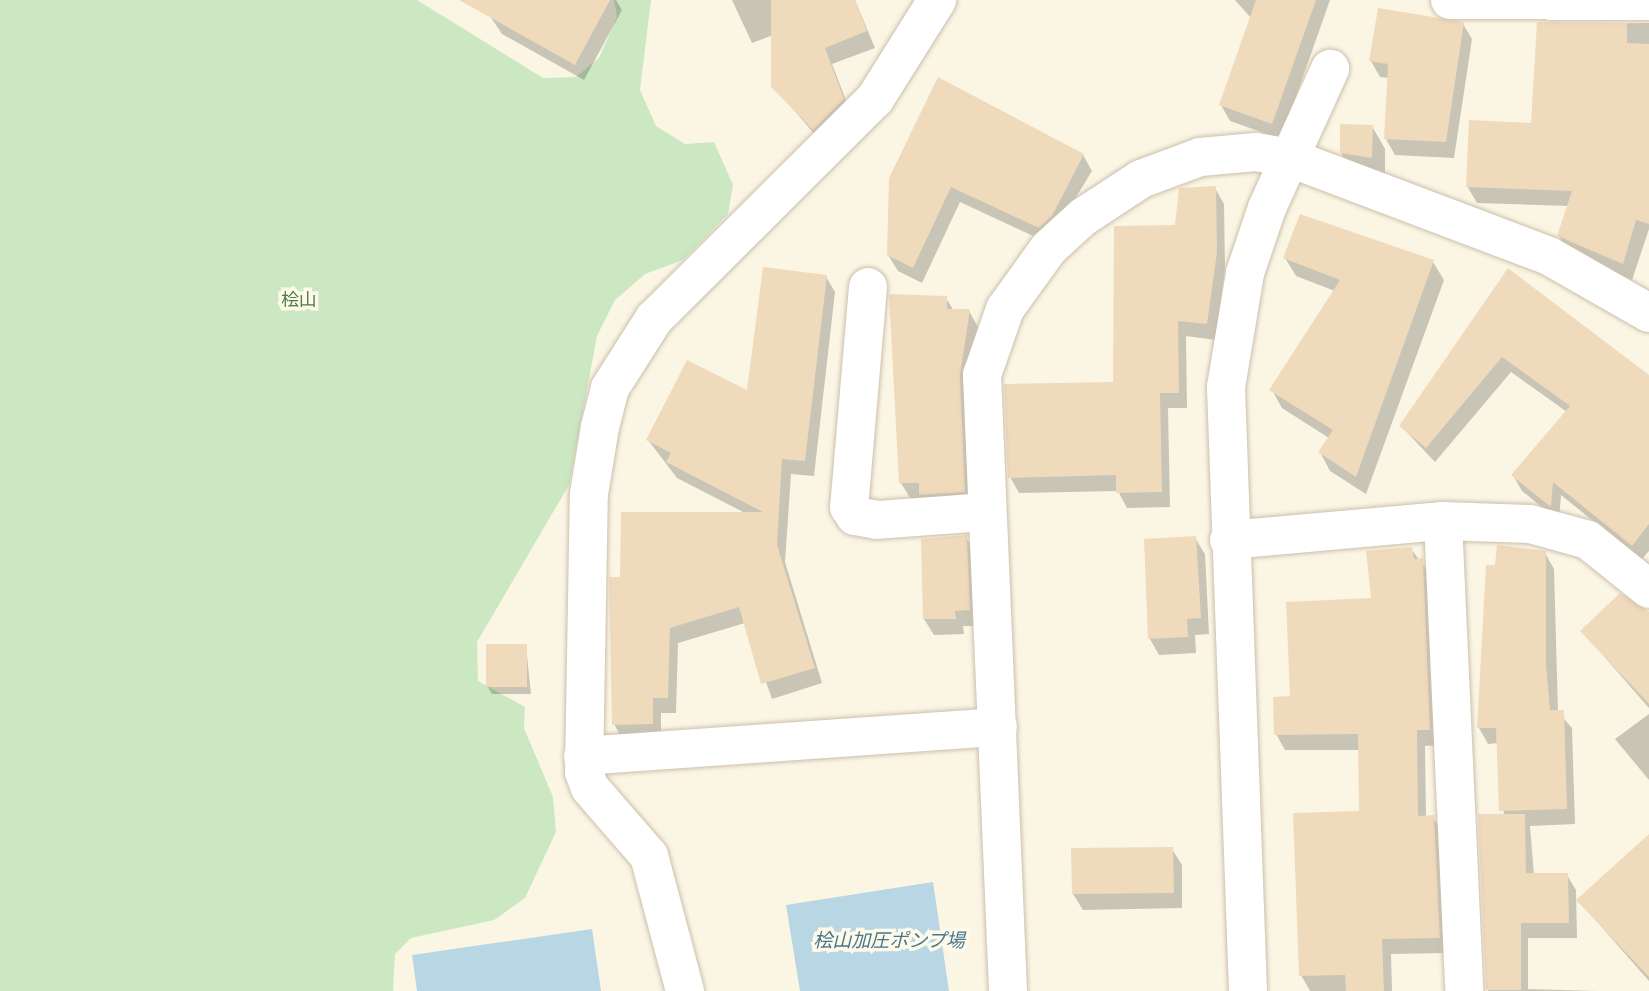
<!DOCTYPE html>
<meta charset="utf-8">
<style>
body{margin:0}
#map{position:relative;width:1649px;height:991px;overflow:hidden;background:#fbf6e4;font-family:Mulish,"Noto Sans JP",sans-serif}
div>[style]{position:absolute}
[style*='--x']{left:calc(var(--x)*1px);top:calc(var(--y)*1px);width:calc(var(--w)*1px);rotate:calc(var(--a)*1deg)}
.green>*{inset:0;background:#cbe8c3}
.water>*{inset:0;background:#b9d6e4}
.shadow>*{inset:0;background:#0003}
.building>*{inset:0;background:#f0dabc}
.roads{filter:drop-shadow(0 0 2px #ccbfab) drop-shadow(0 0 2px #ccbfab)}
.minor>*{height:38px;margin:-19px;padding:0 19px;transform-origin:19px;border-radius:19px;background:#fff}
span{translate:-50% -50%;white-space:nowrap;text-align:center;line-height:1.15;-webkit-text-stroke:7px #fefaea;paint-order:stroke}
.park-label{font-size:18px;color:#4d7e46}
.water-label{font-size:19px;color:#48758c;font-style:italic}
</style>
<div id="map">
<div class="green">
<i style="clip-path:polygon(0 0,417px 0,543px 78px,576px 77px,599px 58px,617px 17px,614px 0,651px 0,640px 90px,656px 126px,685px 144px,714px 142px,733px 185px,728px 214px,683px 260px,645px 274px,615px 300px,597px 336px,569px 485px,477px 642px,478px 681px,525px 707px,524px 728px,553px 797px,556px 832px,525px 898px,494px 920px,411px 938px,395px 954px,393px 991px,0 991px)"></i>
</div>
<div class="water">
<i style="clip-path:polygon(933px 882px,949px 991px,800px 991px,786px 905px)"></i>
<i style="clip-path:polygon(592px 929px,601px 991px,417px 991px,412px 955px)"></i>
</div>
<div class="shadow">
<i style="clip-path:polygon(479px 0,616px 0,622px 10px,584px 80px,502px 34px)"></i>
<i style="clip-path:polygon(732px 0,855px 0,875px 48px,832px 64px,852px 116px,823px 144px,773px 86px,773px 35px,752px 43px)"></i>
<i style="clip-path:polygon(1235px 0,1330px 0,1281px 139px,1230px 121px,1221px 105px,1251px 18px)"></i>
<i style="clip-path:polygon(1649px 23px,1649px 229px,1632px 280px,1569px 252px,1559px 236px,1569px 206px,1477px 203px,1467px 186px,1533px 124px,1539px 24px)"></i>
<i style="clip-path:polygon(1463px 24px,1472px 39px,1454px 158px,1395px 155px,1386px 139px,1389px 78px,1380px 77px,1371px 61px)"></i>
<i style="clip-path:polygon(1372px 126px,1385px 149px,1385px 180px,1355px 176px,1341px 153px)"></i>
<i style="clip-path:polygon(1083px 155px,1092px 171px,1048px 243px,960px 202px,922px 283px,898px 271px,888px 255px,890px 179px)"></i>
<i style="clip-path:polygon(1215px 188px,1224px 204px,1225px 269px,1216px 340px,1186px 336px,1187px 408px,1168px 408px,1170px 507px,1127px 508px,1118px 491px,1019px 493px,1010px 477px,1114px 383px,1176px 226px)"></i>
<i style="clip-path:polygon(1285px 258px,1433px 262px,1444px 280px,1366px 494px,1330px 471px,1320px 452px,1329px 438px,1282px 408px,1272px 390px,1335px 291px,1296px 276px)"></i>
<i style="clip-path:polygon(1509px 271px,1649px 377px,1649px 551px,1641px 560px,1561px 495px,1559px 521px,1522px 491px,1513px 475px,1567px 412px,1511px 372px,1435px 462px,1401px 426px)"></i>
<i style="clip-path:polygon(826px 277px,835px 292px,814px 476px,791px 474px,785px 562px,822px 683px,772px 699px,745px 623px,678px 643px,676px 713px,661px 713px,661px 739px,623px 740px,614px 724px,622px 578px,747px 514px,677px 478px,648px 440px,748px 392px)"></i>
<i style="clip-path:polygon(946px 298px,954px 311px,969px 311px,978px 327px,968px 393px,973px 507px,910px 498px,901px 483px)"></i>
<i style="clip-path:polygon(966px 537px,975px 553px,978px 626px,963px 626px,964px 634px,934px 635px,924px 619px)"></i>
<i style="clip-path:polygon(1195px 538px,1205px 554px,1209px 634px,1195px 635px,1196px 653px,1159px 655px,1150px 639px)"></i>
<i style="clip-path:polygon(1411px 549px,1431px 575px,1439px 745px,1425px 746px,1426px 817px,1433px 817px,1442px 833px,1448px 953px,1391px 954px,1392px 991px,1310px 991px,1301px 975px,1361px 813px,1360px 750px,1285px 750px,1276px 734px,1292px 698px)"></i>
<i style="clip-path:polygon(1545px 553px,1554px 569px,1558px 712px,1572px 728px,1575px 824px,1530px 826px,1534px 875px,1567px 875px,1576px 890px,1577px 938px,1528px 938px,1528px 989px,1597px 991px,1488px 991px,1504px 816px,1498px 743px,1488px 744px,1479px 728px,1497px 567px)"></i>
<i style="clip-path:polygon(1649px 618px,1649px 708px,1588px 638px)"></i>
<i style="clip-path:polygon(526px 646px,531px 694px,492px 694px,487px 686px)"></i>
<i style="clip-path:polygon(1649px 714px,1649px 780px,1615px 739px)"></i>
<i style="clip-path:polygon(1649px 836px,1649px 981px,1578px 900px)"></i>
<i style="clip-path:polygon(1172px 849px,1182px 865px,1182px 908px,1083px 910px,1073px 894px)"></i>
</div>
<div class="building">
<i style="clip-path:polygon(459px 0,610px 0,575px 65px)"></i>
<i style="clip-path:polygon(771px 0,855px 0,867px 31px,825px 48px,844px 99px,813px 130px,771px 87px)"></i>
<i style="clip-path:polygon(1256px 0,1316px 0,1272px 124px,1219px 105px)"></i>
<i style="clip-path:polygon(1378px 8px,1464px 22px,1446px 142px,1384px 139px,1388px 64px,1369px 61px)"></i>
<i style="clip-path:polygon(1537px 22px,1627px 23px,1627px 43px,1649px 44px,1649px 224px,1636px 220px,1623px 264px,1557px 236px,1572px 191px,1466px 187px,1469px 120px,1531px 123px)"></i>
<i style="clip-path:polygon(938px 77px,1084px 154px,1052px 216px,1039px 228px,951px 187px,913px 268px,887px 255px,889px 178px)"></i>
<i style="clip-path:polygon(1340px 124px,1373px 125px,1372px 158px,1340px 153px)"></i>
<i style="clip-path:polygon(1216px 186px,1217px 252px,1207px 324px,1178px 321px,1179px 393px,1160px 393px,1162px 492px,1116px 493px,1116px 475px,1008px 478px,1004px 384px,1113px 382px,1114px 226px,1175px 225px,1179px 188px)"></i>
<i style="clip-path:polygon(1300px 214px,1434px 260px,1356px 477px,1318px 452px,1333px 430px,1269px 390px,1340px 280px,1283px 258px)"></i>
<i style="clip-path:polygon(763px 267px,827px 275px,805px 461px,782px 459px,777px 545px,815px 668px,761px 684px,739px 607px,670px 628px,668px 698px,653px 698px,653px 724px,612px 725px,609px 577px,620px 577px,621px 512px,763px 512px,666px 462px,671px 453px,646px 440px,687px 360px,747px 390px)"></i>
<i style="clip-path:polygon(1508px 268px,1649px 375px,1649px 524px,1632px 546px,1553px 482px,1551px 507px,1511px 475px,1570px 406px,1502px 357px,1426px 448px,1399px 426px)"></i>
<i style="clip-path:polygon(889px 294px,947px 296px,947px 309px,970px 309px,960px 376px,965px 492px,919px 495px,919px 483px,899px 483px)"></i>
<i style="clip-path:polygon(967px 535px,970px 610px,955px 611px,956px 619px,923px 619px,921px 539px)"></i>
<i style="clip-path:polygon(1196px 536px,1201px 618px,1187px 619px,1188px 637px,1148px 639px,1144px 539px)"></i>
<i style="clip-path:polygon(1497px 545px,1546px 551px,1546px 664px,1550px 710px,1564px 710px,1567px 809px,1499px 811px,1496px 728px,1477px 728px,1486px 565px,1495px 565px)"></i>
<i style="clip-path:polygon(1412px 547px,1414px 559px,1423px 558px,1430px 730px,1417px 730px,1418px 816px,1434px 815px,1440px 938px,1382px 939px,1384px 991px,1346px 991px,1345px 975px,1299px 976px,1293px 813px,1359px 811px,1358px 734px,1274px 735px,1273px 697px,1290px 696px,1286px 602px,1371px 598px,1366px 551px)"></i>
<i style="clip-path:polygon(1620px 593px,1649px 612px,1649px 704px,1580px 631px)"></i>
<i style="clip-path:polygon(486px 644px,527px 644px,527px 687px,486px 687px)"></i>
<i style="clip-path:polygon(1478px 814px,1525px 814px,1526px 873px,1568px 873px,1569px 923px,1521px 923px,1521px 990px,1486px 990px)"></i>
<i style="clip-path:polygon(1649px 834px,1649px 977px,1576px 900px)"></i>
<i style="clip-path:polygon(1173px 847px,1174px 893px,1072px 894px,1071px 848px)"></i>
</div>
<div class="roads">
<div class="minor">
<i style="--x:1450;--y:0;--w:199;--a:0.3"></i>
<i style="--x:868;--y:287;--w:221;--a:94.9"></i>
<i style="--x:849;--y:507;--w:11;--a:56"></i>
<i style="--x:855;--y:516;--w:22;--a:10"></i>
<i style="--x:877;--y:520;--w:109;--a:-4.2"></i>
<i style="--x:1443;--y:521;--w:470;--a:87.4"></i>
<i style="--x:1229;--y:540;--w:215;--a:-5.1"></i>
<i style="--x:1443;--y:521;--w:87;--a:2"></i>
<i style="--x:1530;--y:524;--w:60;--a:15.4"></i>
<i style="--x:1588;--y:540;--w:78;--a:38.8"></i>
<i style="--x:583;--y:756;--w:416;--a:-4"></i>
<i style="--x:685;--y:991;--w:140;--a:-104.9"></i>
<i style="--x:649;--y:856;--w:90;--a:-130.9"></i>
<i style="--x:590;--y:788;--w:17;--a:-111"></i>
<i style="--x:584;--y:772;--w:278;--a:-89"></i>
<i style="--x:589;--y:494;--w:68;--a:-80.7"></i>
<i style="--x:600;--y:427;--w:40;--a:-75.6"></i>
<i style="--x:610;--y:388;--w:82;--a:-57.5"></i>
<i style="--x:654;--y:319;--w:312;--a:-44.9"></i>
<i style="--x:875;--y:99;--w:117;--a:-57.9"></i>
<i style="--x:1008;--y:991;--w:617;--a:-92.42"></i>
<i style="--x:982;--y:375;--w:70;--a:-70.8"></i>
<i style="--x:1005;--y:309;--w:75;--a:-54.2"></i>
<i style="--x:1049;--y:248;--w:46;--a:-42.4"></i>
<i style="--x:1083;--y:217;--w:69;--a:-33.2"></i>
<i style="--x:1141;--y:179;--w:63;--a:-20.4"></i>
<i style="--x:1200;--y:157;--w:56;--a:-5.1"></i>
<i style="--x:1256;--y:152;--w:35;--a:10"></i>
<i style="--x:1290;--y:158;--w:277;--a:20.7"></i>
<i style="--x:1549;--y:256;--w:115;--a:29.7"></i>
<i style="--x:1248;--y:991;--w:604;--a:-92.09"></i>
<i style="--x:1226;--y:387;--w:116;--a:-80.5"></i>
<i style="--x:1245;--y:273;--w:69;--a:-71.3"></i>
<i style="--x:1267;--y:208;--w:153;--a:-65.6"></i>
</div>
</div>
<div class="park-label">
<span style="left:299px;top:300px">桧山</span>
</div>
<div class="water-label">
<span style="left:889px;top:941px">桧山加圧ポンプ場</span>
</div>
</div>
